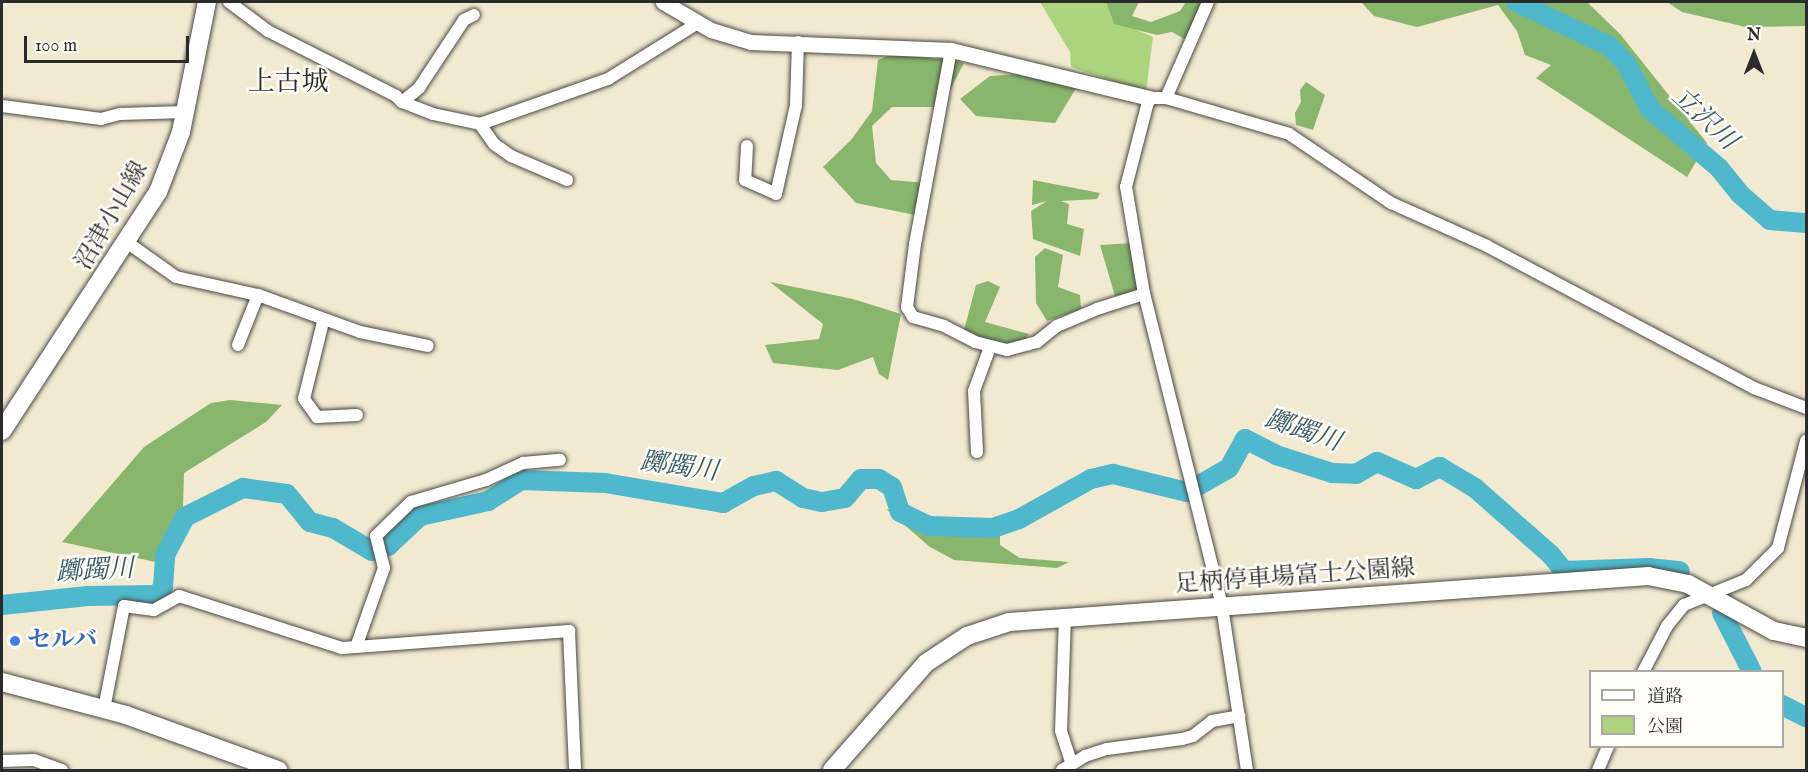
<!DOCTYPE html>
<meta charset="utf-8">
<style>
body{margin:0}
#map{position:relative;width:1808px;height:772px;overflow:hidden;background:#f1e9d0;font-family:"IM FELL English","Noto Serif JP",serif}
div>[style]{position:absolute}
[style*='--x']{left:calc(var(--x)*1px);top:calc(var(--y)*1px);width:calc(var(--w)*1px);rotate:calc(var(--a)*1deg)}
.green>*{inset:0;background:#acd47e}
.forest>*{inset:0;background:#89b66d}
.river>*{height:20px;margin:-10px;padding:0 10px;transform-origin:10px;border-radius:10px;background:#4fb8cc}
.roads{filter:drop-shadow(0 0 2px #494844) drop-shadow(0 0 2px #494844)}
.minor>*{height:12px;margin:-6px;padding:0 6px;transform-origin:6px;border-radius:6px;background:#fff}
.tertiary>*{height:15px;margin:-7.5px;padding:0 7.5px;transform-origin:7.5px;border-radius:7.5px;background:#fff}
.secondary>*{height:18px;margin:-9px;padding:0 9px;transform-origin:9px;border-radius:9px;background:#fff}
.dots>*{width:16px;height:16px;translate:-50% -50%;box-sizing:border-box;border:3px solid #fdfcf7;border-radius:50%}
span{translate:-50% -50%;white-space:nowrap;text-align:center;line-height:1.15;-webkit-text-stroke:5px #fdfcf7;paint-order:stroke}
.street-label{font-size:24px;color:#2b2b2b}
.shop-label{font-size:24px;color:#366cbe;font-weight:700}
.left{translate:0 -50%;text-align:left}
.water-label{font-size:26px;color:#385c63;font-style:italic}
.quarter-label{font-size:27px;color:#2b2b2b}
.frame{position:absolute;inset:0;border:3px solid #2b2b2b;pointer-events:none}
.legend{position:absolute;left:1589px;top:670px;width:195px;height:78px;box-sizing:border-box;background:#fdfcf7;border:2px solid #a9a8a5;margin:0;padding:8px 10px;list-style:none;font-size:18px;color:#2b2b2b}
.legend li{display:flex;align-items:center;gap:12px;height:30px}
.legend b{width:30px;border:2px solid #a9a8a5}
.north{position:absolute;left:1724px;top:24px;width:60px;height:60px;-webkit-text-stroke:4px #fdfcf7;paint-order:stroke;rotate:0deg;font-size:16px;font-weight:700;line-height:24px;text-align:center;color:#2b2b2b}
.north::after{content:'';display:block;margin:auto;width:21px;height:27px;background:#2b2b2b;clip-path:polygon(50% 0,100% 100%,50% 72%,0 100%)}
.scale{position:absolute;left:24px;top:36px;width:165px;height:27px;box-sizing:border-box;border:3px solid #2b2b2b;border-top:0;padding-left:8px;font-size:18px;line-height:21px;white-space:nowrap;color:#2b2b2b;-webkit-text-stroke:4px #fdfcf7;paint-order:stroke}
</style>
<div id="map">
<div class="green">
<i style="clip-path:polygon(1040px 2px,1107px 2px,1112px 19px,1153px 37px,1146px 92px,1071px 67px,1070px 52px)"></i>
</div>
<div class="forest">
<i style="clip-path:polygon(1106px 2px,1139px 2px,1132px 16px,1151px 22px,1180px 11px,1186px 2px,1202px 2px,1186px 40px,1172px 32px,1157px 35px,1114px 24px)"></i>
<i style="clip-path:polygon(1361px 2px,1587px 2px,1620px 34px,1707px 143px,1687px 177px,1536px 78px,1551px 65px,1525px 55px,1517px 31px,1498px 5px,1417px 27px,1374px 16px)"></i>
<i style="clip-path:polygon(1667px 2px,1806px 2px,1806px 26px,1746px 27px,1682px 12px)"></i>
<i style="clip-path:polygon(895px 53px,964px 63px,941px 107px,892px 107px,872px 126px,876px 163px,891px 180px,926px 183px,920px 216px,856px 203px,823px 167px,851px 140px,872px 111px,878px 60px)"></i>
<i style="clip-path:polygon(1053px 72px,1078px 85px,1055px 123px,976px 116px,960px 99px,990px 76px)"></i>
<i style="clip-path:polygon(1306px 82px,1325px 95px,1313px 130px,1296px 125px,1295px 113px,1301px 102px,1300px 90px)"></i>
<i style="clip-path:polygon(1033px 180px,1100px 193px,1097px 199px,1061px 201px,1069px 204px,1067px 224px,1084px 229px,1080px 256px,1033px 239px,1031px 211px,1047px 201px,1032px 205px)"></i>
<i style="clip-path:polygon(1132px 243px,1140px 290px,1115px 296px,1100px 245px)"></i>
<i style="clip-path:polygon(1045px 248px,1063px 255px,1058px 287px,1080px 295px,1081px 309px,1047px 321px,1036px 303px,1035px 257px)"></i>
<i style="clip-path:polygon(988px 281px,1000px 287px,985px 322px,1029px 334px,1018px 348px,963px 334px,976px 285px)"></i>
<i style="clip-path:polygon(770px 282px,853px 299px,901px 314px,888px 380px,879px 374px,873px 357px,838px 370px,773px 363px,765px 345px,819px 339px,823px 324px)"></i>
<i style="clip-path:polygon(230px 400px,282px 405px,266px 422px,184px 473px,182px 540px,165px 564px,62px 542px,144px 447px,211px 403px)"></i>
<i style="clip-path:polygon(886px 509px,1000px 533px,1000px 545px,1020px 558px,1069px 562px,1057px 568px,954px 560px,930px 547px)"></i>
</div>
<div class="river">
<i style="--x:1516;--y:2;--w:103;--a:25.3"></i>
<i style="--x:1609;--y:46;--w:24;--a:45"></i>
<i style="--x:1626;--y:63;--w:52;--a:62.4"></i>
<i style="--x:1650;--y:109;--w:91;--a:40.5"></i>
<i style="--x:1719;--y:168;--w:33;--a:51"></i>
<i style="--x:1740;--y:194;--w:40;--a:41"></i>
<i style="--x:1770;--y:220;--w:36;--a:5"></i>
<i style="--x:2;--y:605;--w:86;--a:-6"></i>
<i style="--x:88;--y:596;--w:69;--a:-0.8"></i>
<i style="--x:157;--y:595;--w:10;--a:-53"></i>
<i style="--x:163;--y:587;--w:32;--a:-86"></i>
<i style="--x:165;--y:555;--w:43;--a:-62.2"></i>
<i style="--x:185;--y:517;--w:65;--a:-26.6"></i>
<i style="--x:243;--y:488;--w:44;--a:7.8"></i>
<i style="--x:287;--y:494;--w:36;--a:51"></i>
<i style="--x:310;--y:522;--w:24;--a:15"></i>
<i style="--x:333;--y:528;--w:45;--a:30.5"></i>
<i style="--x:372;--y:551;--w:17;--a:-17"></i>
<i style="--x:388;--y:546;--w:44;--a:-43.2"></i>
<i style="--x:420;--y:516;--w:70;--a:-12.4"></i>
<i style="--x:488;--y:501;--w:39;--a:-32"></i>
<i style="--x:521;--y:480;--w:84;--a:2"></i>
<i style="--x:605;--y:483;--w:120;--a:9.6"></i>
<i style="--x:723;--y:503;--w:35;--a:-29"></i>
<i style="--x:754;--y:486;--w:23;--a:-13"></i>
<i style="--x:776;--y:481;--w:32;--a:32"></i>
<i style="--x:803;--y:498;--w:19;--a:12"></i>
<i style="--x:822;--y:502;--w:23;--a:-10"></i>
<i style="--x:845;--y:498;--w:25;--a:-50"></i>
<i style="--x:861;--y:479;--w:18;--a:0"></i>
<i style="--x:879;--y:479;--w:15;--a:32"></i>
<i style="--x:892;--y:487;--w:26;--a:72"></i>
<i style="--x:900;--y:512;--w:32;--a:26"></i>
<i style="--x:929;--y:526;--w:64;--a:1.8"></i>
<i style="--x:993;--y:528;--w:28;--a:-19"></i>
<i style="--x:1019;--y:519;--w:82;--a:-29.1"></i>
<i style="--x:1091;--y:479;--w:23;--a:-13"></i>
<i style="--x:1113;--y:474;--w:76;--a:13.7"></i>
<i style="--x:1187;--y:492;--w:48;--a:-29.7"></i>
<i style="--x:1229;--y:468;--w:33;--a:-61"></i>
<i style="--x:1245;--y:439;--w:35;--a:27"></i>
<i style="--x:1276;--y:455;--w:59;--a:17.8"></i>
<i style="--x:1332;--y:473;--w:24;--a:2"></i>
<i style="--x:1356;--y:474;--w:24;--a:-30"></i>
<i style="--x:1377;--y:462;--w:43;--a:23.6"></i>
<i style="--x:1416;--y:479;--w:27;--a:-27"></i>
<i style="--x:1440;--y:467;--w:41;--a:31"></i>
<i style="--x:1475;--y:488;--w:101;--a:41.4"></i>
<i style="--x:1551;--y:555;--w:21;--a:51"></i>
<i style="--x:1564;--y:571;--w:85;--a:-2"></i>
<i style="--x:1649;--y:568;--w:31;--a:6"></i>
<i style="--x:1722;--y:613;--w:66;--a:63"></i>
<i style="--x:1782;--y:705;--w:27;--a:27"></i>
</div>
<div class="roads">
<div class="minor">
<i style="--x:229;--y:2;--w:49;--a:36.6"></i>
<i style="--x:268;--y:31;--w:144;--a:26.9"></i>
<i style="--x:396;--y:96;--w:8;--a:45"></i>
<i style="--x:402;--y:102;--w:33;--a:21"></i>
<i style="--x:433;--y:114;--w:48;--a:12"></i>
<i style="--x:480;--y:124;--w:136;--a:-19.4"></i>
<i style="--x:608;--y:79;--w:106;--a:-31.9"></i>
<i style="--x:951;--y:50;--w:197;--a:100.5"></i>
<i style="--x:915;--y:244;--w:64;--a:97.2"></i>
<i style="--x:907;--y:307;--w:12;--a:59"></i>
<i style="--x:913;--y:317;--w:32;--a:16"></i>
<i style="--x:944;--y:326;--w:35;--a:27"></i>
<i style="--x:975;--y:342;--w:33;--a:14"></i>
<i style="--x:1007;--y:350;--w:31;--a:-15"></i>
<i style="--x:1037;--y:342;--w:26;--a:-39"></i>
<i style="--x:1057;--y:326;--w:43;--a:-23"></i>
<i style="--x:1097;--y:309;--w:49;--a:-17.7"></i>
<i style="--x:1166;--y:98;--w:105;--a:-66.4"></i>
<i style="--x:402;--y:102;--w:22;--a:-39"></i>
<i style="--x:419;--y:88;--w:82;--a:-56.5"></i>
<i style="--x:464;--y:20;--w:11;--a:-27"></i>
<i style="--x:2;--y:106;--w:100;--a:7.5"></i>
<i style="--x:101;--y:119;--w:20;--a:-15"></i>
<i style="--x:120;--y:114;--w:65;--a:-1.8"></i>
<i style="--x:480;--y:124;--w:24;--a:55"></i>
<i style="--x:494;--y:144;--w:21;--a:35"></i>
<i style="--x:511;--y:156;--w:61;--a:23.2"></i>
<i style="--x:747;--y:146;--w:34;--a:93"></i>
<i style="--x:745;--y:180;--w:34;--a:24"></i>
<i style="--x:776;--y:194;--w:91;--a:-77.3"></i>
<i style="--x:796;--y:105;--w:63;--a:-88.2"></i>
<i style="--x:128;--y:243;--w:59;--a:35.3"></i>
<i style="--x:176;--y:277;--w:84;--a:12.4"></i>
<i style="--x:258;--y:295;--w:109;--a:19.9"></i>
<i style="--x:360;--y:332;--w:69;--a:11.6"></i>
<i style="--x:323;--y:322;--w:79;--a:103.9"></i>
<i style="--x:304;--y:399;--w:22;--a:54"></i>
<i style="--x:317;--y:417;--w:40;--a:-2.9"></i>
<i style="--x:238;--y:345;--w:54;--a:-68.2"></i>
<i style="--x:977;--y:452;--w:61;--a:-92.8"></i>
<i style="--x:974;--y:391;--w:47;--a:-70"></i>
<i style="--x:1065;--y:617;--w:114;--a:92"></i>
<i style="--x:1061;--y:731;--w:35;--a:72"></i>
<i style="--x:356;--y:647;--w:84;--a:-70.5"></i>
<i style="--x:384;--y:568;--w:33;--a:-104"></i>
<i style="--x:376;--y:536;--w:49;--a:-44.2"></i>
<i style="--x:411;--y:502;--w:78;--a:-16.3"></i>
<i style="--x:486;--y:480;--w:41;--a:-24.7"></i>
<i style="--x:523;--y:463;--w:37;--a:-5"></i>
<i style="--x:1643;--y:672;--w:52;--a:-62.4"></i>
<i style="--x:1667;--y:626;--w:27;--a:-51"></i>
<i style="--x:1684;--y:605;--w:67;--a:-22"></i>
<i style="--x:1746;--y:580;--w:45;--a:-45"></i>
<i style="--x:1778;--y:548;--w:111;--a:-75.3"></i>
<i style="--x:104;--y:709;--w:105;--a:-79"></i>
<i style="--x:124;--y:606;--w:30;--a:8"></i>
<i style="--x:154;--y:610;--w:29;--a:-29"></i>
<i style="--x:179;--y:596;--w:171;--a:17.7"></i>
<i style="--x:342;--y:648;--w:228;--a:-4.3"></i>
<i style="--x:569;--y:631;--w:139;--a:87.5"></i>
<i style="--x:2;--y:761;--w:32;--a:-2"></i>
<i style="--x:34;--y:760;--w:30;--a:20"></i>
<i style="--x:1062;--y:770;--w:27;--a:-31"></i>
<i style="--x:1085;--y:756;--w:23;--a:-18"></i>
<i style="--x:1107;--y:749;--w:76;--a:-7.6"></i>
<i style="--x:1182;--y:739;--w:11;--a:-15"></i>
<i style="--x:1193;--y:736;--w:24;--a:-38"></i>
<i style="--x:1212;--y:721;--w:28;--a:-10"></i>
<i style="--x:1247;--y:770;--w:166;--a:-98.7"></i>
<i style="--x:1222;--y:606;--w:322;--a:-104"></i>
<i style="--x:1144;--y:294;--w:109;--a:-99.5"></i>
<i style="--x:1126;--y:187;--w:92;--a:-75.5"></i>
<i style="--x:1149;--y:98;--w:17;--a:0"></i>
<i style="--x:1166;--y:98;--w:128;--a:16.3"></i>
<i style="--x:1289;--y:134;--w:123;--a:34.1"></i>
<i style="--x:1391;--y:203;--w:105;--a:24.1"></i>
<i style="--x:1487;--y:246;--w:302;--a:28"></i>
<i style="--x:1754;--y:388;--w:56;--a:21"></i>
<i style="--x:1598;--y:770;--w:26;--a:-67"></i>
</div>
<div class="tertiary">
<i style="--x:663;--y:2;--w:56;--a:30.3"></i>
<i style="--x:711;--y:30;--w:42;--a:16.7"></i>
<i style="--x:751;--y:42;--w:200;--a:2.3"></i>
<i style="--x:951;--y:50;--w:204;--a:13.6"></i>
</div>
<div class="secondary">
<i style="--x:2;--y:431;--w:285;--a:-56.9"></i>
<i style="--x:158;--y:192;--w:64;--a:-69"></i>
<i style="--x:181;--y:132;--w:133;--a:-78.7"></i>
<i style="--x:2;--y:682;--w:128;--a:14.9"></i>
<i style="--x:126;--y:715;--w:162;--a:19.9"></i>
<i style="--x:832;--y:770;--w:142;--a:-48.7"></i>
<i style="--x:926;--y:663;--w:49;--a:-33.4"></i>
<i style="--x:967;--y:636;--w:44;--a:-18.4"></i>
<i style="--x:1009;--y:622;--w:641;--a:-4.12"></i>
<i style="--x:1648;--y:576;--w:41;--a:11.3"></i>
<i style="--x:1688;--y:584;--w:98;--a:28.7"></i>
<i style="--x:1774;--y:631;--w:33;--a:12"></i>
</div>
</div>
<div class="dots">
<i style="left:15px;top:641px;background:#3f7fe0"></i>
</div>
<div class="street-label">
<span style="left:112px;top:216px;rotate:-60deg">沼津小山線</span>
<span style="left:1295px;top:577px;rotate:-4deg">足柄停車場富士公園線</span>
</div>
<div class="shop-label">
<span class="left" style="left:27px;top:641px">セルバ</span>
</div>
<div class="water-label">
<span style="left:1704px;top:119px;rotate:43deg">立沢川</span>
<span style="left:1303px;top:431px;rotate:19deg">躑躅川</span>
<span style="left:679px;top:467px;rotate:8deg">躑躅川</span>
<span style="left:95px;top:571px;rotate:-3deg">躑躅川</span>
</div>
<div class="quarter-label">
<span style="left:288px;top:84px">上古城</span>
</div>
<div class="frame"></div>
<ul class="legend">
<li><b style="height:8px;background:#fff"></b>道路</li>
<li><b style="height:16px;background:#acd47e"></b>公園</li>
</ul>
<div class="north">N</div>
<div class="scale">100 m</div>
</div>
